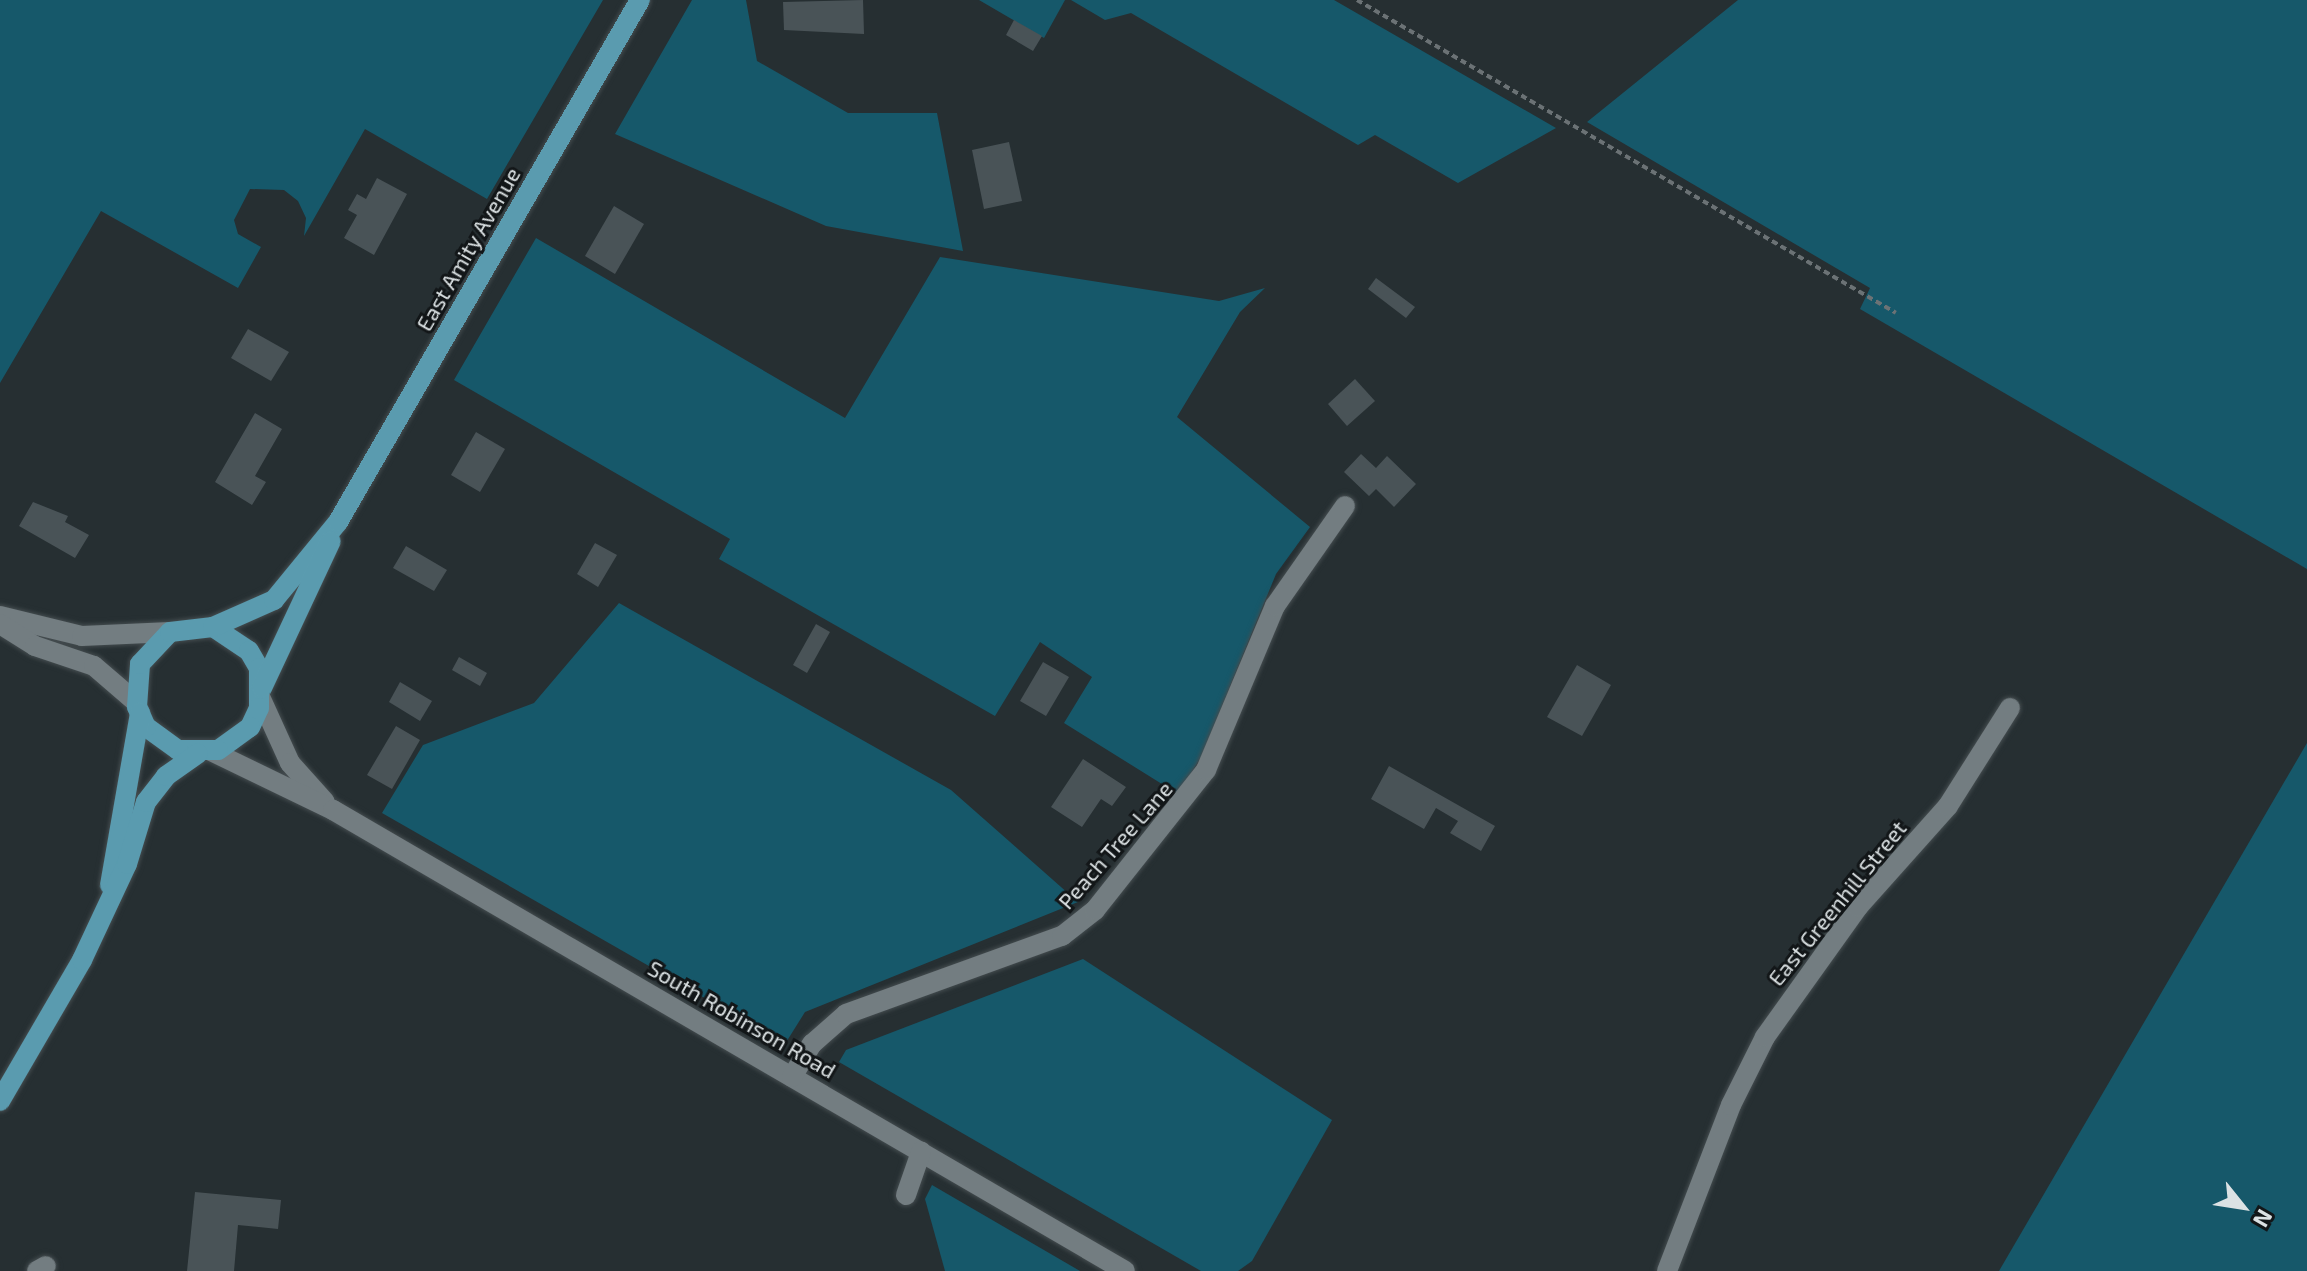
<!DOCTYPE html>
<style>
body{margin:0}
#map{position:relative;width:2307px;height:1271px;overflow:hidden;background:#262f32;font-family:"Exo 2",sans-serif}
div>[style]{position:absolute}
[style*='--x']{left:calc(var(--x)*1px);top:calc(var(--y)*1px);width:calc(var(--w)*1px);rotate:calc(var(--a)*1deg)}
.green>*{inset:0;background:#16586a}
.building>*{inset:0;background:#495357}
.path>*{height:4px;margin-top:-2px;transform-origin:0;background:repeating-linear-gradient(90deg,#6b7275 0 6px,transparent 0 10px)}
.roads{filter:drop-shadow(0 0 2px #444c4f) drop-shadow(0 0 2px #444c4f)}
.minor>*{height:20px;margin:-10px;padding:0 10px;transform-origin:10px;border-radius:10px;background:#737d81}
.major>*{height:20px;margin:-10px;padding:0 10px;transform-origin:10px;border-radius:10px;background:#5a9baf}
span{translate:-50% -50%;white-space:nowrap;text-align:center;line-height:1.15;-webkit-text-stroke:6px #121618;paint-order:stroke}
.street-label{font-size:22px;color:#dce2e4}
.north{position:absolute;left:2203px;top:1167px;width:80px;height:80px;-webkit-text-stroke:6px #121618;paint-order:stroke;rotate:120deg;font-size:22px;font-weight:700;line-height:32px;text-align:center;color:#dce2e4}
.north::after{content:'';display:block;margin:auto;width:28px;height:36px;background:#dce2e4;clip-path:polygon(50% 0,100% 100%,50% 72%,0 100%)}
</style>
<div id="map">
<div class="green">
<i style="clip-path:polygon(0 0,603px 0,487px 199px,365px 129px,304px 236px,306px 218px,298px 201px,284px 190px,250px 189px,234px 220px,238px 234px,261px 247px,238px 288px,101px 211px,0 383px)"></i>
<i style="clip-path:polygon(692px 0,746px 0,757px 61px,848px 113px,937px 113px,963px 251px,826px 226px,615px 134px)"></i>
<i style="clip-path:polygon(979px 0,1065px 0,1044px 38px)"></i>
<i style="clip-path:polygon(1071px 0,1334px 0,1556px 128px,1458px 183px,1375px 135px,1358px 145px,1131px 13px,1105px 20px)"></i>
<i style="clip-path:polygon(1738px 0,2307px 0,2307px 569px,1860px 309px,1870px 288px,1587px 122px)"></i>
<i style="clip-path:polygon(536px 238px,845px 418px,940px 257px,1219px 301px,1265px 288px,1240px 312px,1177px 417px,1310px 527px,1276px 574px,1201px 757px,1178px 794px,1064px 723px,1092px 677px,1040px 642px,995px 716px,719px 559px,730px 539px,454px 380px)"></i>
<i style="clip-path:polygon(619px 603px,951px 790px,1078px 902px,805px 1012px,785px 1044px,382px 813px,423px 745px,534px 703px)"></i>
<i style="clip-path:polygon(2307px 743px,2307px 1271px,1999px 1271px)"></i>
<i style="clip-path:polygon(1083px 959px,1332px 1120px,1252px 1261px,1238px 1271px,1201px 1271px,839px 1062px,846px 1050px)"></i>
<i style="clip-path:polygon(932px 1185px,1080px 1271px,945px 1271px,925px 1199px)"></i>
</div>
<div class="building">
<i style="clip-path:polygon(863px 0,864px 34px,784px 30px,783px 2px)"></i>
<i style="clip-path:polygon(1014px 20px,1042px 36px,1033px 51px,1006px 35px)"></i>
<i style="clip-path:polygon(1009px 142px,1022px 201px,984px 209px,972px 150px)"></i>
<i style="clip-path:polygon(377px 178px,407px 194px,374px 255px,344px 238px,357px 215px,348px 210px,357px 194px,366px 199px)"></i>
<i style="clip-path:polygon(614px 206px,644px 224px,615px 274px,585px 256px)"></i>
<i style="clip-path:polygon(1376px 278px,1415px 307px,1406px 318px,1368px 289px)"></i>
<i style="clip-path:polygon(248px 329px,289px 352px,271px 381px,231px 358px)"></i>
<i style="clip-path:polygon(1355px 379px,1375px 401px,1347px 426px,1328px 404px)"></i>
<i style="clip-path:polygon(255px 413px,282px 429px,255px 476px,266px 482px,252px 505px,215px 482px)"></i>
<i style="clip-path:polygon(476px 432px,505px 449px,480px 492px,451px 475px)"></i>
<i style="clip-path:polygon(1361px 454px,1376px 468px,1387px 456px,1416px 484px,1394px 507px,1376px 489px,1369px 496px,1344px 472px)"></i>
<i style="clip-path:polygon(33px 502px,68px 516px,65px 522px,89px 535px,75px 558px,19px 526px)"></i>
<i style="clip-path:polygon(595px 543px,617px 555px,598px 587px,577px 574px)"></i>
<i style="clip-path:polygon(406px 546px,447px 570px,434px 591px,393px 568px)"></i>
<i style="clip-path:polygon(816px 624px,830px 632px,807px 673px,793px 665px)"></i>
<i style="clip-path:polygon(459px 657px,487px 673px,480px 686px,452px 670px)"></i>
<i style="clip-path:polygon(1043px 662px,1069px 677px,1046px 716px,1020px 701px)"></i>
<i style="clip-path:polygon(1577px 665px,1611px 685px,1582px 736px,1547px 717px)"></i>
<i style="clip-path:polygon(400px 682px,432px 701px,420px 721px,389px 702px)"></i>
<i style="clip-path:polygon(396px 726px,420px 740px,392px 789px,367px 775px)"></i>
<i style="clip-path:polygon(1083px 759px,1126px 787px,1112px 806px,1101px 799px,1082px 827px,1051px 807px)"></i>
<i style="clip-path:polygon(1389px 766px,1495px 826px,1481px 851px,1450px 833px,1458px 821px,1436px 808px,1424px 829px,1371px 799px)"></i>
<i style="clip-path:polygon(195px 1192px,281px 1200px,278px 1229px,238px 1225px,234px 1271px,187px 1271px)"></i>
</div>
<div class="path">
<i style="--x:1357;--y:0;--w:623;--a:30.14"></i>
</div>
<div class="roads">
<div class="minor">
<i style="--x:0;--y:616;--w:84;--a:13.7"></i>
<i style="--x:82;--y:636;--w:88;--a:-2.6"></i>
<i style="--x:0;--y:624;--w:41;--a:32.2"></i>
<i style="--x:35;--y:646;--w:62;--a:18.7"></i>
<i style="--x:94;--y:666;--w:55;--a:40.6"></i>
<i style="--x:261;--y:699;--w:70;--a:65.6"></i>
<i style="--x:290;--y:763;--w:52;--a:48.1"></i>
<i style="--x:211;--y:751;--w:136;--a:25.8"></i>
<i style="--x:333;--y:810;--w:916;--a:30.2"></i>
<i style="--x:792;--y:1077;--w:39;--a:-59"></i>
<i style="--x:812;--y:1044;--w:45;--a:-41.4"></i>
<i style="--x:846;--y:1014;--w:230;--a:-19.9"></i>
<i style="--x:1062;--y:936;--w:42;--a:-38.2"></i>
<i style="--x:1095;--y:910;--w:179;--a:-51.6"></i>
<i style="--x:1206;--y:770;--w:178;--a:-67.2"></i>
<i style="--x:1275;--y:606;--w:122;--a:-55"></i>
<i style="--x:906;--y:1195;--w:46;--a:-70.8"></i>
<i style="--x:37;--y:1271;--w:10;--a:-29"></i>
<i style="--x:1667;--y:1271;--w:178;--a:-68.9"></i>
<i style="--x:1731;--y:1105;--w:76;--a:-63.4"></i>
<i style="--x:1765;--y:1037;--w:160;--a:-54.4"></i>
<i style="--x:1858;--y:907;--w:135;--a:-48.3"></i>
<i style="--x:1948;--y:806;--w:116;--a:-57.7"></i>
</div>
<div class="major">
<i style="--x:213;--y:627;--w:43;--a:33.7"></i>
<i style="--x:249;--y:651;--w:20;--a:60"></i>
<i style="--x:259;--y:668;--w:40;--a:90"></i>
<i style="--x:259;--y:708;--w:21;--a:115"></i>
<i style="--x:250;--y:727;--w:39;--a:144"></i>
<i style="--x:218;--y:750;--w:40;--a:180"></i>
<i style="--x:178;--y:750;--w:39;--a:-144"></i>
<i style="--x:146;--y:727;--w:22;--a:-114"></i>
<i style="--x:137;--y:707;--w:43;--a:-86"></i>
<i style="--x:140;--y:664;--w:44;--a:-46.8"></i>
<i style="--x:170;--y:632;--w:43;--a:-6.6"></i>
<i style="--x:213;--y:627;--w:67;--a:-23.9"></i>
<i style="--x:274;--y:600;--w:101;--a:-50.6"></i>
<i style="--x:338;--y:522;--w:603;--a:-59.95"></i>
<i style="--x:262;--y:688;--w:162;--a:-64.9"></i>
<i style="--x:110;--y:885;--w:175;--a:-80.1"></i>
<i style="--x:0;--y:1101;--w:163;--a:-59.8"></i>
<i style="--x:82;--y:960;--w:106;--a:-64.9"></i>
<i style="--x:127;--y:864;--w:65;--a:-73"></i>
<i style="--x:146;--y:802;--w:33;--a:-52"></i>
<i style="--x:166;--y:776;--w:39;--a:-35"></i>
</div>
</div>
<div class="street-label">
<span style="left:468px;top:249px;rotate:-60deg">East Amity Avenue</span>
<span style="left:1115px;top:845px;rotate:-49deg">Peach Tree Lane</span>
<span style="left:1837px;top:903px;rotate:-51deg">East Greenhill Street</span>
<span style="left:742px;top:1019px;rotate:30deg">South Robinson Road</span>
</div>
<div class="north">N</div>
</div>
